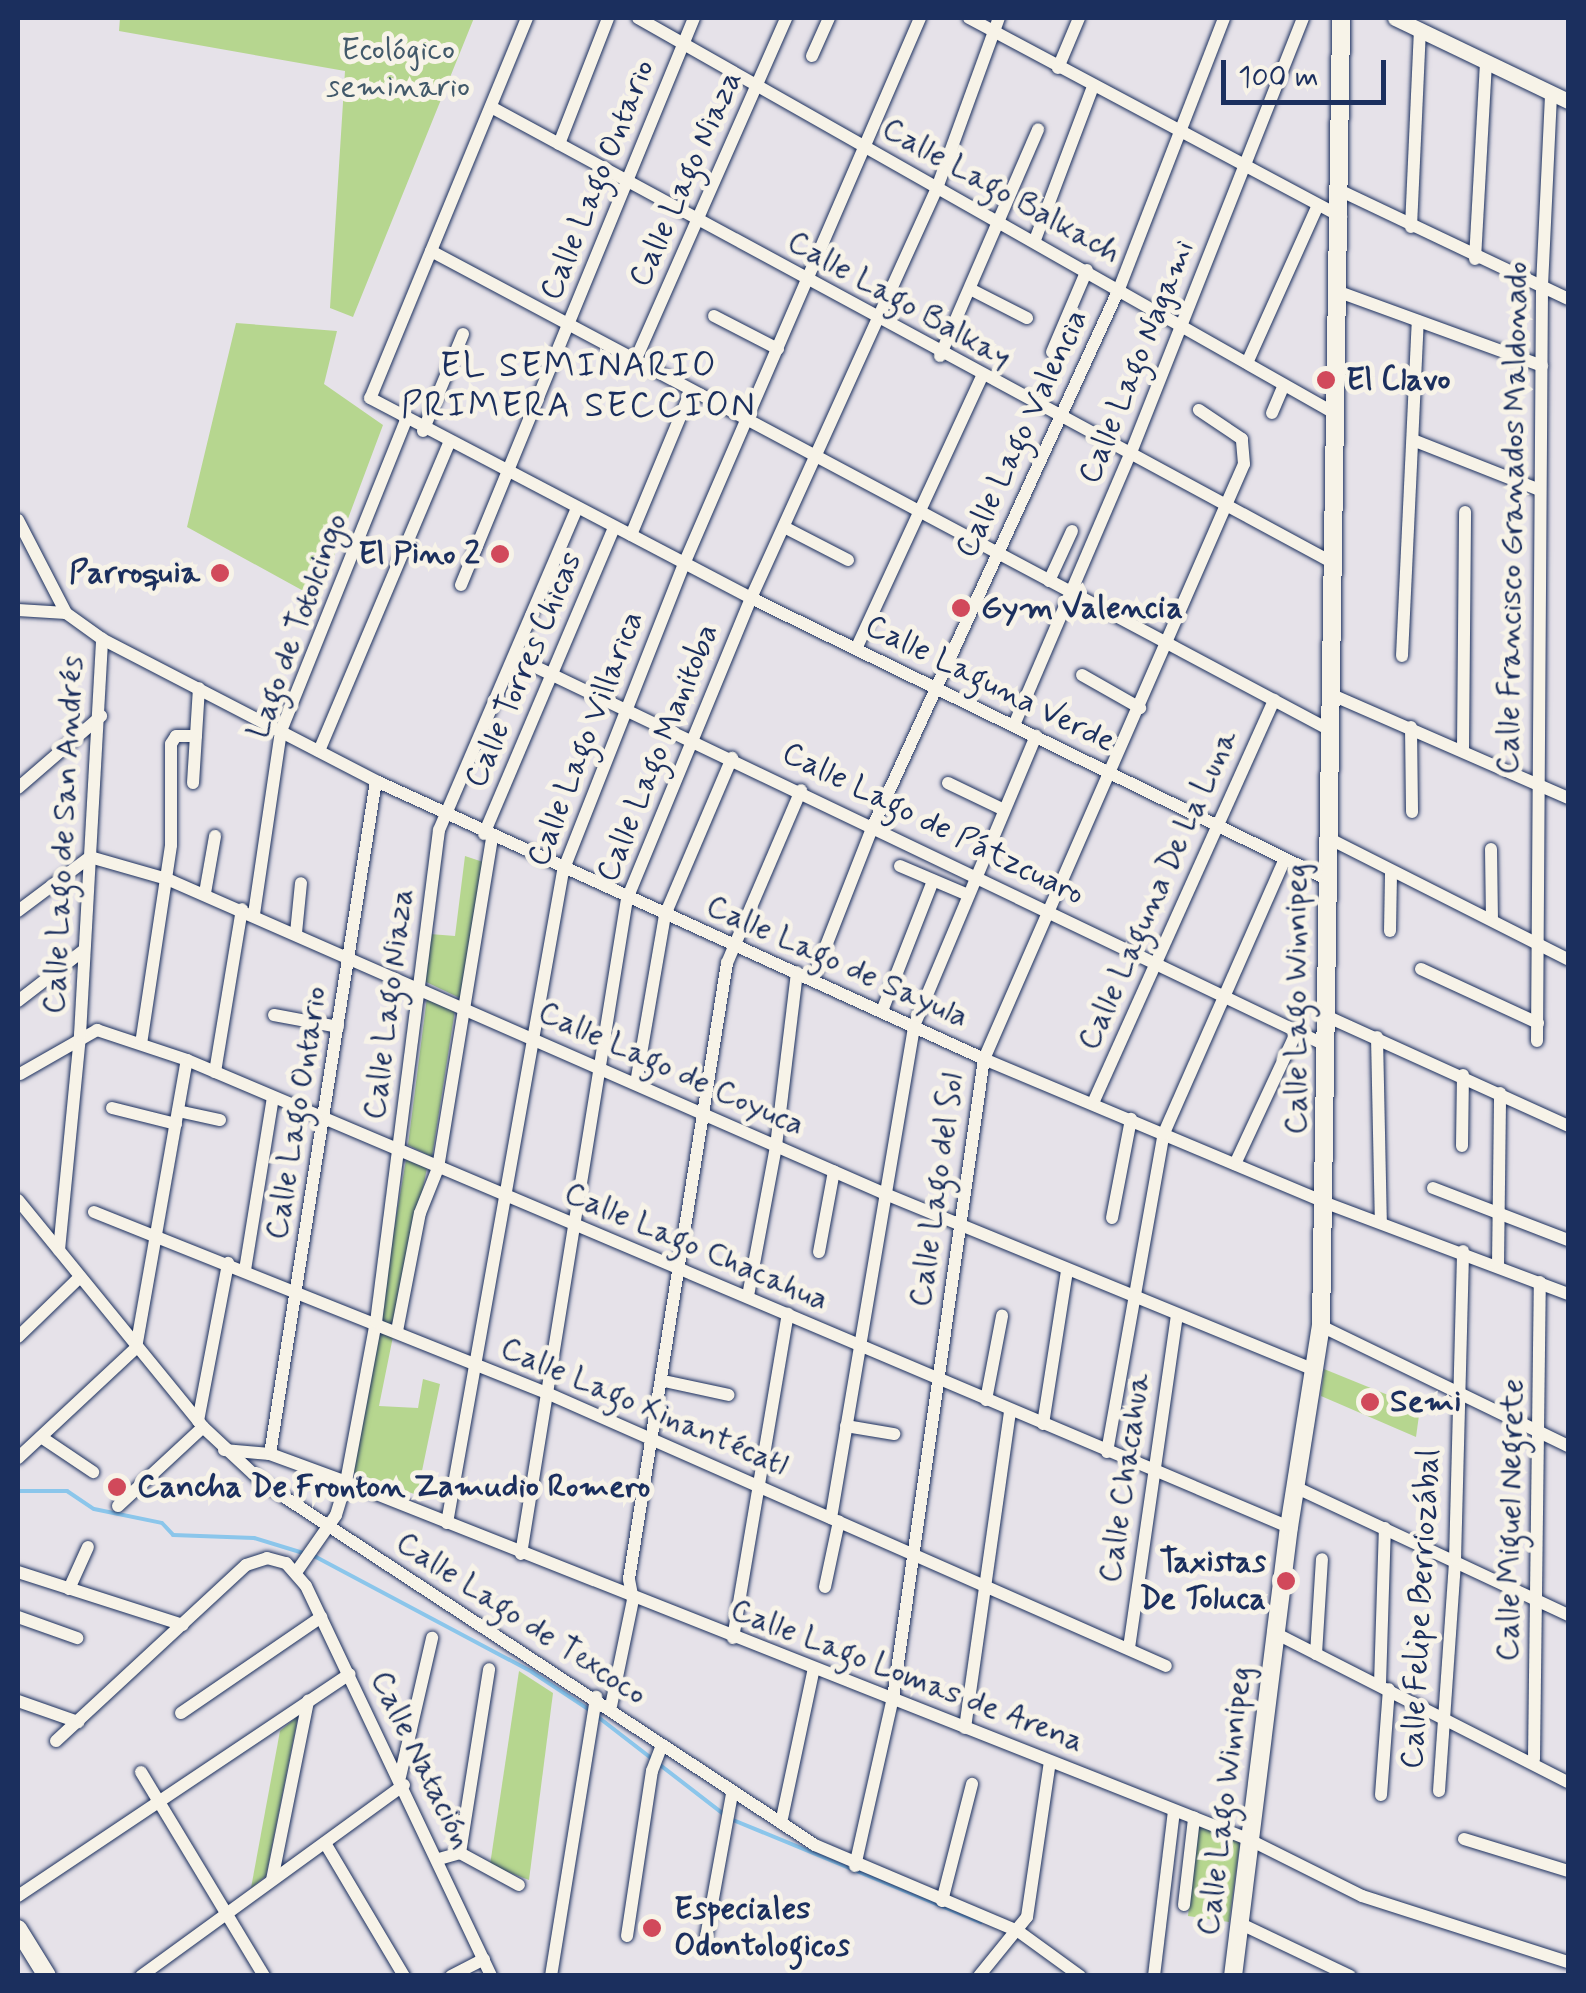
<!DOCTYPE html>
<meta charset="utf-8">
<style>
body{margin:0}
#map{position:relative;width:1586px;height:1993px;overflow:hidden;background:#e6e2e9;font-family:Mynerve,sans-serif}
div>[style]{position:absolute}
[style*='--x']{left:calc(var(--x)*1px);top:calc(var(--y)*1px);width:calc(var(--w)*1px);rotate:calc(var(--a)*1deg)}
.green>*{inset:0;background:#b6d68f}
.stream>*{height:4px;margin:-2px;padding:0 2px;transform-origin:2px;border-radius:2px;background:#8bc6eb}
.roads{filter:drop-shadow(0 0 2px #1b2f5e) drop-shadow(0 0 2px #1b2f5e)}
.minor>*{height:12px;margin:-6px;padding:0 6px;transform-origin:6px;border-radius:6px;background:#f7f3e8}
.tertiary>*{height:15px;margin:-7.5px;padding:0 7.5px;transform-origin:7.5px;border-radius:7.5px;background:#f7f3e8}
.secondary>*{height:18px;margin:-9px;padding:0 9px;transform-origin:9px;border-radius:9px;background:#f7f3e8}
.dots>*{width:28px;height:28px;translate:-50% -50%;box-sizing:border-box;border:5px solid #f7f3e8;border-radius:50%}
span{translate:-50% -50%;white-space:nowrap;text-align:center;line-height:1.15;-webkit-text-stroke:10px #f7f3e8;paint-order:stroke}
.park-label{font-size:32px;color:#42596a}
.street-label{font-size:32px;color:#1b2f5e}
.poi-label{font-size:32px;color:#1b2f5e;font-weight:700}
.left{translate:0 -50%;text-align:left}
.right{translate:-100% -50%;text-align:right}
.neighbourhood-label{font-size:35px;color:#1b2f5e;letter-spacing:2.5px}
.frame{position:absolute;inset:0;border:20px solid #1b2f5e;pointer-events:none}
.scale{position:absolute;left:1221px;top:60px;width:165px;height:45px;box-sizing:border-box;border:5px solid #1b2f5e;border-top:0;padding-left:12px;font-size:30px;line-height:35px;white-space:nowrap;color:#1b2f5e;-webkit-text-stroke:8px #f7f3e8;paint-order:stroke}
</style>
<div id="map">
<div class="green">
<i style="clip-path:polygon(120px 18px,474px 18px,353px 317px,330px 308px,345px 71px,119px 31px)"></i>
<i style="clip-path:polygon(236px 323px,337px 331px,324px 384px,383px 425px,318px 599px,187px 527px)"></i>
<i style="clip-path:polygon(465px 856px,483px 862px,462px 999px,424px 981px,430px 934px,455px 936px)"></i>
<i style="clip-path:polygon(427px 997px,455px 1010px,432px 1157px,408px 1145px)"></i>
<i style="clip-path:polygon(406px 1160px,427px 1168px,379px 1406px,418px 1408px,423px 1379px,440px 1384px,417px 1495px,352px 1472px)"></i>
<i style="clip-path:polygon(1324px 1369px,1420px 1408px,1416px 1437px,1321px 1396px)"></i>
<i style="clip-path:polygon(519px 1671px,553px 1693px,529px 1880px,490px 1865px)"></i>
<i style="clip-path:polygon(298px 1716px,266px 1876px,251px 1888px,280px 1731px)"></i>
<i style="clip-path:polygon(1198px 1826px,1240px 1843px,1229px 1922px,1188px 1916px)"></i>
</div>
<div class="stream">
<i style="--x:18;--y:1491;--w:49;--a:0"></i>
<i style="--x:67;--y:1491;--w:32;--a:34"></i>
<i style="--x:94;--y:1509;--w:69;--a:11.6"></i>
<i style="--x:162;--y:1523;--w:16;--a:47"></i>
<i style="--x:173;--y:1535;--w:81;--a:2.1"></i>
<i style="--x:254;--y:1538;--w:65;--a:17"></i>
<i style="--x:316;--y:1557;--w:245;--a:28"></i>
<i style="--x:532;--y:1672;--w:71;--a:33.5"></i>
<i style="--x:598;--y:1717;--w:160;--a:37.7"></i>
<i style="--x:733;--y:1820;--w:268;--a:22.4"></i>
</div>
<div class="roads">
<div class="minor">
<i style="--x:527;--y:18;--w:411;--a:112.4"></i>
<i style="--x:370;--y:398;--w:430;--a:27.7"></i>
<i style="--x:751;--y:598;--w:641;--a:26.01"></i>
<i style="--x:638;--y:18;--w:803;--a:29.57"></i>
<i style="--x:969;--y:18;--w:422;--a:28.1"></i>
<i style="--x:812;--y:56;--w:42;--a:-65.9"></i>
<i style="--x:1058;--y:68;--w:54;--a:-67.2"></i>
<i style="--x:491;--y:107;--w:960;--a:28.43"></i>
<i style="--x:559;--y:144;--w:135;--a:-68.7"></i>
<i style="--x:1341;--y:191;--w:251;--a:25.4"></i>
<i style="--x:1411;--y:227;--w:197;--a:-87.4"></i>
<i style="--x:1035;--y:240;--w:161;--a:-69.3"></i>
<i style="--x:431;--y:251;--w:1019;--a:28.05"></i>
<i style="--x:1475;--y:259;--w:197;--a:-86.8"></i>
<i style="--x:970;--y:289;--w:64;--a:27"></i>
<i style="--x:1339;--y:292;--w:216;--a:20"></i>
<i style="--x:714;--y:316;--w:72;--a:27.3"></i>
<i style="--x:1052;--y:352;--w:89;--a:-66.9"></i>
<i style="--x:940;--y:356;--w:247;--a:-66.6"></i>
<i style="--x:635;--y:361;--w:375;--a:-66.2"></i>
<i style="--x:1247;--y:363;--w:173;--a:-65.8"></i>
<i style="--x:1272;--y:413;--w:30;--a:-67"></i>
<i style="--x:423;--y:431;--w:105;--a:-67.6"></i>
<i style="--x:1413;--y:440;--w:136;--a:21.5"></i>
<i style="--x:18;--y:520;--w:105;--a:62.7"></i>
<i style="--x:66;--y:613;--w:44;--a:35.8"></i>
<i style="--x:102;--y:639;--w:309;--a:27.4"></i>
<i style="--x:376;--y:781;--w:669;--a:24.57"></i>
<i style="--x:984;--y:1059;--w:371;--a:22.8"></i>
<i style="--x:1326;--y:1203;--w:259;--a:20.6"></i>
<i style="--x:784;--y:527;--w:72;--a:27.3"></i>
<i style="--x:631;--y:535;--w:156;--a:-67.4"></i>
<i style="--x:1049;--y:581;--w:55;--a:-65.3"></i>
<i style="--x:461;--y:585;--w:613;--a:-67.66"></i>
<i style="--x:18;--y:610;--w:48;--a:3.6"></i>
<i style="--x:856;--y:649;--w:298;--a:-65.2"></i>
<i style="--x:1402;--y:656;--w:335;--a:-87.3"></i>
<i style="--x:515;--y:657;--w:898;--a:25.59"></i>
<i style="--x:1082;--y:675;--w:67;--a:29.6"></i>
<i style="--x:1330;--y:694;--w:260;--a:23.6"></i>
<i style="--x:1014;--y:725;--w:294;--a:-66.8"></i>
<i style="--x:1130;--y:455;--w:470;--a:-68.4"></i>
<i style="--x:1411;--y:727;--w:85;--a:89.3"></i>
<i style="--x:1463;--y:749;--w:237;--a:-89.5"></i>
<i style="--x:319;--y:751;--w:332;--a:-67.1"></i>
<i style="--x:193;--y:783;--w:95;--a:-86.4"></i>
<i style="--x:948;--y:783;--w:62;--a:25.7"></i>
<i style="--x:18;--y:788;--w:110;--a:-40.9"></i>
<i style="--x:484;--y:834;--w:333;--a:-67"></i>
<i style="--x:1328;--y:838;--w:269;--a:26.8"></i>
<i style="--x:1491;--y:849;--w:71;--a:89.2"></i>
<i style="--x:900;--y:866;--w:74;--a:23.1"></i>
<i style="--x:205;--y:893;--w:58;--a:-80"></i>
<i style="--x:18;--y:911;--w:90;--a:-36.9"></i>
<i style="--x:90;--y:857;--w:80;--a:15.9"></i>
<i style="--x:167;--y:879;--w:782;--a:23.68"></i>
<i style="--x:883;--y:1193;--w:464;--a:22.3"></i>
<i style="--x:254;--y:914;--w:185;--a:-81.6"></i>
<i style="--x:281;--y:731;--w:333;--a:-68.1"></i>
<i style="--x:1390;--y:931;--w:60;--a:-89"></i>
<i style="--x:296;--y:933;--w:50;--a:-84.3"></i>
<i style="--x:1421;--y:969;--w:129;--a:24.8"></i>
<i style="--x:813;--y:979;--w:164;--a:-68.6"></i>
<i style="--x:873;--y:826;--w:591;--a:-65.39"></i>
<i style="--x:1119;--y:289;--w:291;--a:-68.8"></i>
<i style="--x:18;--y:1001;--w:83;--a:-37.7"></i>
<i style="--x:882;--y:1011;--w:140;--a:-68.6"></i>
<i style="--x:274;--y:1015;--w:65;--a:10.6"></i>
<i style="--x:1326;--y:1016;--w:266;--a:24.4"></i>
<i style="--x:1377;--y:1037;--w:184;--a:88.8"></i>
<i style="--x:1537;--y:1041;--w:755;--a:-89.62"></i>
<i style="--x:1542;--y:286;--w:194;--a:-87.3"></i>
<i style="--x:141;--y:1044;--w:201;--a:-81.4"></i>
<i style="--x:171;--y:845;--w:101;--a:-90"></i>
<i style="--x:171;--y:744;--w:9;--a:-58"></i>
<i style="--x:176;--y:736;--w:20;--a:0"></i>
<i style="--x:215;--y:1072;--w:165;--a:-80.6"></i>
<i style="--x:20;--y:1074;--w:89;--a:-29.7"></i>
<i style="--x:97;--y:1030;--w:95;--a:18.4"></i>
<i style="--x:187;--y:1060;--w:1197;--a:22.97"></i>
<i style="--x:636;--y:1083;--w:170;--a:-80.2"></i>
<i style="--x:665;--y:915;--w:171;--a:-66.9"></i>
<i style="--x:1093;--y:1103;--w:442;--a:-65.8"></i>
<i style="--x:112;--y:1108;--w:66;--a:14"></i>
<i style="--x:178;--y:1111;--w:43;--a:12.1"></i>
<i style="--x:1462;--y:1146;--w:71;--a:-89.2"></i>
<i style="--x:1235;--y:1164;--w:147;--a:-65"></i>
<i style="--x:1433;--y:1188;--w:145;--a:21.1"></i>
<i style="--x:18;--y:1200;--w:293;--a:50.8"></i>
<i style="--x:203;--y:1427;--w:82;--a:43"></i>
<i style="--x:263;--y:1483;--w:660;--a:33.26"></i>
<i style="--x:815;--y:1845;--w:220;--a:23"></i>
<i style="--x:1018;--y:1931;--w:77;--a:36"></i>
<i style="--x:94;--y:1212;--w:490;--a:21.8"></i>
<i style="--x:549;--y:1394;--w:674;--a:23.79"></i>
<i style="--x:1112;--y:1218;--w:101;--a:-79.1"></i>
<i style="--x:59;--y:1250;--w:216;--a:-84.4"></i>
<i style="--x:80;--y:1035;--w:397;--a:-86.8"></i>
<i style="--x:819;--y:1252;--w:82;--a:-79.5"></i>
<i style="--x:1498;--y:1265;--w:172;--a:-89.3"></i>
<i style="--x:245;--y:1270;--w:174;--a:-80.8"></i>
<i style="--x:748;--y:1296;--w:153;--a:-79.4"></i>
<i style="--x:776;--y:1146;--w:175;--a:-83.1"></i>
<i style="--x:1321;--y:1326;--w:275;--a:25.9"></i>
<i style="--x:397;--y:1331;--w:120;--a:-79"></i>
<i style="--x:420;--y:1213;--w:48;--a:-68.2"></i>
<i style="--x:438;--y:1168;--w:334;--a:-80.7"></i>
<i style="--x:18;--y:1337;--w:86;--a:-44.1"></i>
<i style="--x:664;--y:1381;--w:66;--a:12.2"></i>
<i style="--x:986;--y:1400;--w:86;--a:-79.2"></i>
<i style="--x:198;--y:1421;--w:161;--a:-79.2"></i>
<i style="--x:1043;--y:1424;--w:156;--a:-81.1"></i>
<i style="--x:846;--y:1426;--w:49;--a:9.5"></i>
<i style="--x:41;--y:1437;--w:63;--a:33.9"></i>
<i style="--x:224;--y:1450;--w:46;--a:5"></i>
<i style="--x:270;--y:1454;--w:81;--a:20.2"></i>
<i style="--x:346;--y:1482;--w:972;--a:21.6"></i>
<i style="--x:1250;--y:1840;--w:125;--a:26.6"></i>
<i style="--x:1362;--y:1896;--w:216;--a:17.8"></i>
<i style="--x:1107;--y:1452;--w:324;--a:-79.9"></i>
<i style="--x:1164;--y:1133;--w:297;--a:-66.2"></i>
<i style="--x:270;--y:1454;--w:681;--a:-81.05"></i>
<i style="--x:18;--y:1458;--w:161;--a:-43"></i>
<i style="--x:136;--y:1348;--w:292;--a:-80"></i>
<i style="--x:1295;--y:1487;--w:302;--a:25.1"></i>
<i style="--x:118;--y:1506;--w:116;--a:-42.9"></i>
<i style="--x:831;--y:1518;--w:499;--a:-80.4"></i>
<i style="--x:914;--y:1026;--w:315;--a:-67.2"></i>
<i style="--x:447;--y:1523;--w:662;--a:-79.91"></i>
<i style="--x:563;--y:871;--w:330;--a:-68.5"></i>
<i style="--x:684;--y:564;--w:595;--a:-66.62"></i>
<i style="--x:521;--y:1554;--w:664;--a:-80.81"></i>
<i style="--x:627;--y:899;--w:326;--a:-67.6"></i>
<i style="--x:751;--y:598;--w:450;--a:-65.6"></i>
<i style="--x:937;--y:188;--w:181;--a:-70"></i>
<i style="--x:297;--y:1571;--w:68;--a:-55.1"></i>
<i style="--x:336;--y:1515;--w:34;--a:-73"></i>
<i style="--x:346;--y:1482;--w:163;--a:-79.4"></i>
<i style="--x:376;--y:1322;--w:496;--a:-82.7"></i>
<i style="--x:439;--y:830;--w:350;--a:-66.8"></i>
<i style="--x:18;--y:1572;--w:173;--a:17.8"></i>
<i style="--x:825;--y:1587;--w:67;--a:-78"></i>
<i style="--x:69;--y:1589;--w:46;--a:-65.7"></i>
<i style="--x:18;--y:1617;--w:63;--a:19.6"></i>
<i style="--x:1277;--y:1634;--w:326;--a:27"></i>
<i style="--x:733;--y:1638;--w:329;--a:-80.4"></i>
<i style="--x:1129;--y:1648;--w:336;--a:-81.8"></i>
<i style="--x:1316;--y:1654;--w:95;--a:-86.4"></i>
<i style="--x:1380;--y:1684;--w:156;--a:-88.2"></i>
<i style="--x:18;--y:1701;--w:64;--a:19.3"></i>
<i style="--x:611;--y:1706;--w:108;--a:-78.3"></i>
<i style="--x:633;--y:1600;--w:21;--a:-101"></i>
<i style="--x:629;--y:1579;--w:624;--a:-80.96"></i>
<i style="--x:727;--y:963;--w:188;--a:-66.8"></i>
<i style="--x:181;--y:1713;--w:170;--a:-34.4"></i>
<i style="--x:965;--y:1728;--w:321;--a:-81.9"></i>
<i style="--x:56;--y:1741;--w:259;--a:-42.8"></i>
<i style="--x:246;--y:1565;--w:22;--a:-18"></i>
<i style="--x:267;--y:1558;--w:20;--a:15"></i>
<i style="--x:286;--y:1563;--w:30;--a:49"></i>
<i style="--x:306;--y:1586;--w:432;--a:64.6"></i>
<i style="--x:1534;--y:1759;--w:477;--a:-89.3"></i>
<i style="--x:141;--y:1772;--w:238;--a:58.9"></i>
<i style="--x:400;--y:1777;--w:143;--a:-77"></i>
<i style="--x:1439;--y:1791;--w:232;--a:-86"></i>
<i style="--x:1455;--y:1560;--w:309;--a:-88.5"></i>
<i style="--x:1381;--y:1795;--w:106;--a:-85.7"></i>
<i style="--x:781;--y:1823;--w:158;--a:-78"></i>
<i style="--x:1464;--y:1839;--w:109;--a:17.1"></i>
<i style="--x:325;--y:1843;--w:155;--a:59.3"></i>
<i style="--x:460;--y:1853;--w:67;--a:28.5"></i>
<i style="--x:439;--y:1859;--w:22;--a:-16"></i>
<i style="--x:460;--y:1853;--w:186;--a:-81"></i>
<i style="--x:855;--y:1866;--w:172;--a:-77.3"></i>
<i style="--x:893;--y:1698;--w:645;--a:-81.9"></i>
<i style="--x:984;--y:1059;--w:649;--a:-66.4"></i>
<i style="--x:1244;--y:464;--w:25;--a:-95"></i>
<i style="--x:1242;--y:439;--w:52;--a:-146"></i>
<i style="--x:272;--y:1880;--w:183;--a:-78.6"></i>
<i style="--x:18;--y:1896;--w:399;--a:-33.8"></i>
<i style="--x:942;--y:1901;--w:121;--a:-75.6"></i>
<i style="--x:1184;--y:1905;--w:88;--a:-83.4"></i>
<i style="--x:1241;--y:1924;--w:121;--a:25.5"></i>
<i style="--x:627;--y:1936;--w:167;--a:-81.4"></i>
<i style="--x:652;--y:1771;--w:28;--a:-69"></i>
<i style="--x:706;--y:1937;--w:145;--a:-79.7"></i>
<i style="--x:141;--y:1976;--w:325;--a:-36"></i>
<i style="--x:451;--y:1976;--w:37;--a:-27"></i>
<i style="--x:551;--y:1976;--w:283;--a:-80.8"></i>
<i style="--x:979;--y:1976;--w:76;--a:-50.9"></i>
<i style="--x:1027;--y:1917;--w:157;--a:-81.6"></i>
<i style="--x:1154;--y:1976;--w:166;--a:-83.1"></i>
</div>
<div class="tertiary">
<i style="--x:1395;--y:18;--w:192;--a:25.6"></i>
</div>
<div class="secondary">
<i style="--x:18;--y:1929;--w:55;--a:58.3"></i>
<i style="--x:1233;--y:1976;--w:452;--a:-82.9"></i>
<i style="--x:1289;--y:1527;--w:204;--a:-81"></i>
<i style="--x:1321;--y:1326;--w:1308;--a:-89.12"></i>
</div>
</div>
<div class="dots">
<i style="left:1326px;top:380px;background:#d1495b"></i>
<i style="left:500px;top:554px;background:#d1495b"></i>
<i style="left:220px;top:573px;background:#d1495b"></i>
<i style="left:961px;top:608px;background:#d1495b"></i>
<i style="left:1370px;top:1402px;background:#d1495b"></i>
<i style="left:117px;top:1487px;background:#d1495b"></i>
<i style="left:1286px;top:1581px;background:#d1495b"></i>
<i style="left:652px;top:1928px;background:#d1495b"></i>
</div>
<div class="park-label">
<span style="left:398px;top:69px">Ecológico<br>seminario</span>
</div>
<div class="street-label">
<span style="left:686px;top:179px;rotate:-66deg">Calle Lago Niaza</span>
<span style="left:598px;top:180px;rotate:-68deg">Calle Lago Ontario</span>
<span style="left:1001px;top:191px;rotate:29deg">Calle Lago Balkach</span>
<span style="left:899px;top:300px;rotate:29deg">Calle Lago Balkay</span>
<span style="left:1137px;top:362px;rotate:-68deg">Calle Lago Nagami</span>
<span style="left:1022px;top:434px;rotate:-65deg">Calle Lago Valencia</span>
<span style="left:1513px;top:518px;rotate:-89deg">Calle Francisco Granados Maldonado</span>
<span style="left:298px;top:626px;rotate:-70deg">Lago de Totolcingo</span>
<span style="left:524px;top:670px;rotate:-67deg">Calle Torres Chicas</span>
<span style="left:990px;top:684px;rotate:26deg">Calle Laguna Verde</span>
<span style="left:586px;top:739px;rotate:-69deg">Calle Lago Villarica</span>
<span style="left:658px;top:753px;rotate:-68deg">Calle Lago Manitoba</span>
<span style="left:933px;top:824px;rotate:26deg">Calle Lago de Pátzcuaro</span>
<span style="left:64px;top:835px;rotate:-87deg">Calle Lago de San Andrés</span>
<span style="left:1158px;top:890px;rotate:-66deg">Calle Laguna De La Luna</span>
<span style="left:837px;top:962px;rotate:24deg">Calle Lago de Sayula</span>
<span style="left:1297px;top:999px;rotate:-90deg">Calle Lago Winnipeg</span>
<span style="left:389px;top:1004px;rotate:-83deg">Calle Lago Niaza</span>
<span style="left:671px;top:1069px;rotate:24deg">Calle Lago de Coyuca</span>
<span style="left:297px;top:1113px;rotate:-81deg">Calle Lago Ontario</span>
<span style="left:937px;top:1190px;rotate:-82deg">Calle Lago del Sol</span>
<span style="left:696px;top:1247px;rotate:23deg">Calle Lago Chacahua</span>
<span style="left:644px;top:1407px;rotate:23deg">Calle Lago Xinantécatl</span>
<span style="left:1125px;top:1478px;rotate:-82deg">Calle Chacahua</span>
<span style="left:1511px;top:1520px;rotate:-89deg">Calle Miguel Negrete</span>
<span style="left:1421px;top:1609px;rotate:-87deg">Calle Felipe Berriozábal</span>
<span style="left:521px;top:1619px;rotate:33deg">Calle Lago de Texcoco</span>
<span style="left:907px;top:1676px;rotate:21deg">Calle Lago Lomas de Arena</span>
<span style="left:421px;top:1760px;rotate:64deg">Calle Natación</span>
<span style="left:1225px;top:1801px;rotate:-83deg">Calle Lago Winnipeg</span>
</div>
<div class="poi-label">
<span class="left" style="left:1346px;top:380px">El Clavo</span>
<span class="right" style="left:480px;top:554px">El Pino 2</span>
<span class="right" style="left:200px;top:573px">Parroquia</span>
<span class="left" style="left:981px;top:608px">Gym Valencia</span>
<span class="left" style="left:1390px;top:1402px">Semi</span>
<span class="left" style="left:137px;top:1487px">Cancha De Fronton Zamudio Romero</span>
<span class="right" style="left:1266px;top:1581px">Taxistas<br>De Toluca</span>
<span class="left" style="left:674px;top:1928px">Especiales<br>Odontologicos</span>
</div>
<div class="neighbourhood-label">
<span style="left:579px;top:386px">EL SEMINARIO<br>PRIMERA SECCION</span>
</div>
<div class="frame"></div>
<div class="scale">100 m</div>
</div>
